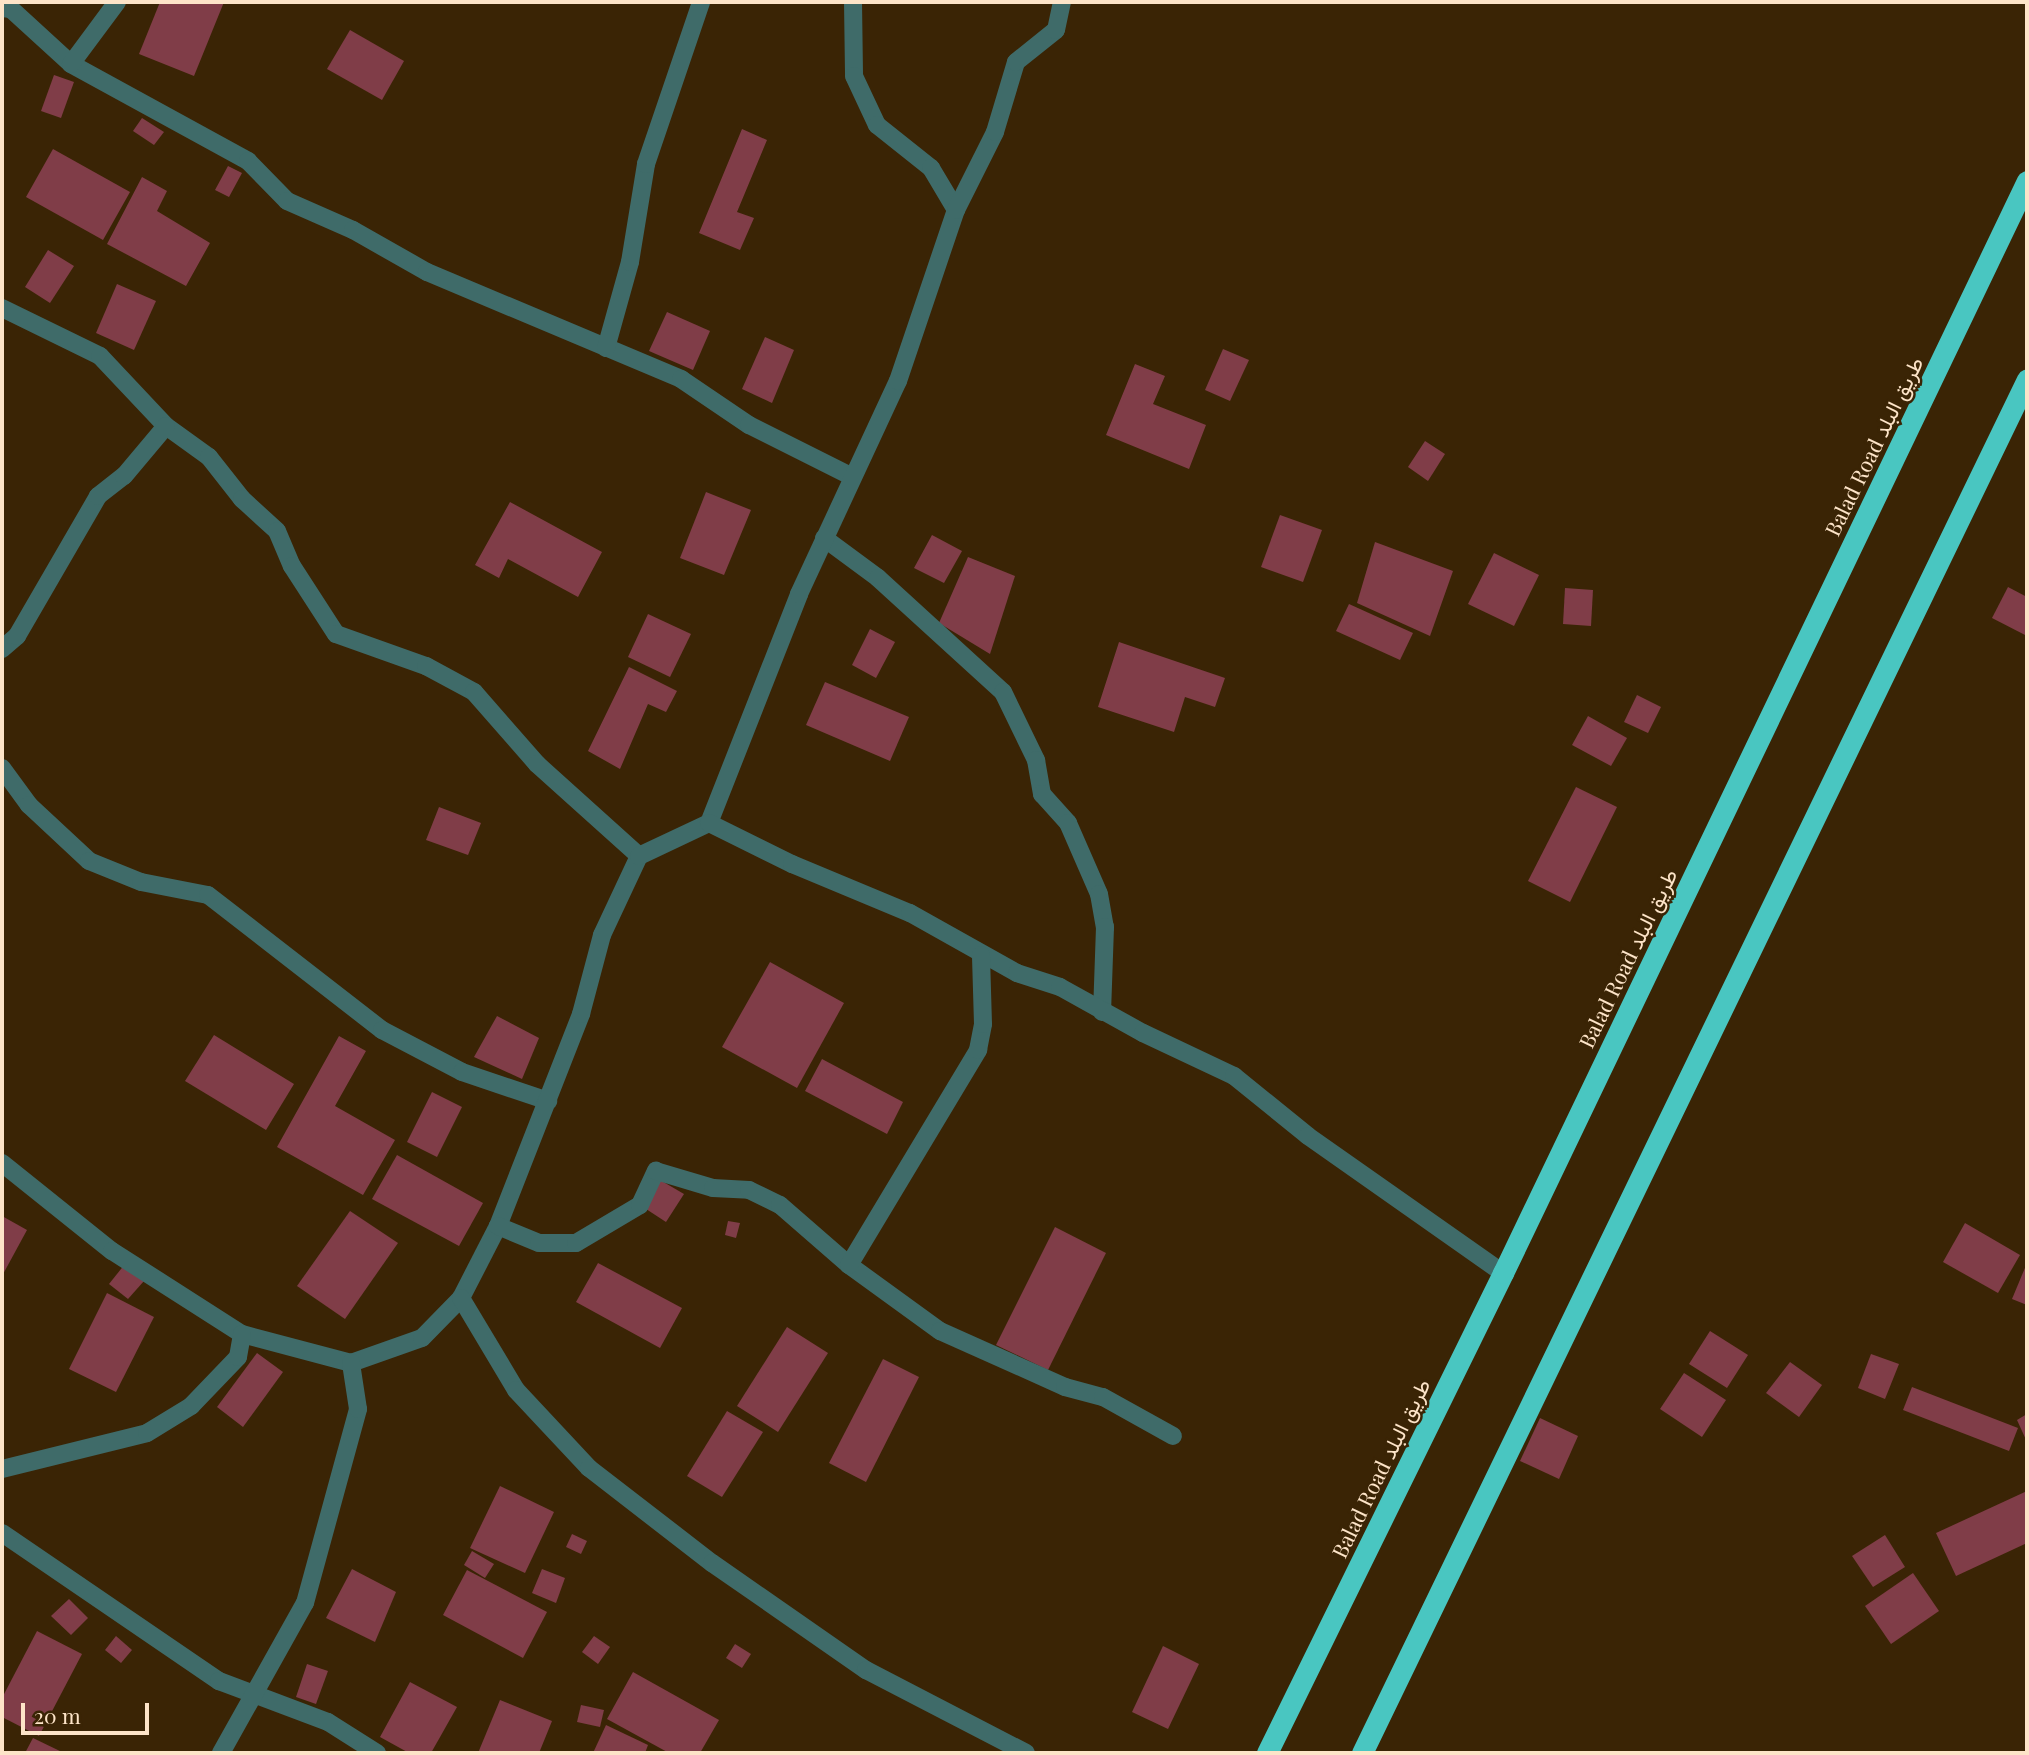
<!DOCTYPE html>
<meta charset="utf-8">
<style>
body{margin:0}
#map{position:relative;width:2029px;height:1755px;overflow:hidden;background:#3a2405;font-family:"Playfair Display",Vazirmatn,serif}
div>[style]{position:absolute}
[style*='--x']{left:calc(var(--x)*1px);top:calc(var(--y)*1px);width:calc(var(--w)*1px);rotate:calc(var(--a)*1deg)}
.building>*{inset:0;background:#803d48}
.minor>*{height:18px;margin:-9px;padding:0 9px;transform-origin:9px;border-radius:9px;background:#3f6b69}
.highway>*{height:21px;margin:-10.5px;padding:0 10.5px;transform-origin:10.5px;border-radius:10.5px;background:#49c6c1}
span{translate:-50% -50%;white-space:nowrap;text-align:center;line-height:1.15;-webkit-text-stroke:5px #3a2405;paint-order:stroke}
.street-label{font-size:21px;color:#fde4c8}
.frame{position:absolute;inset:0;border:4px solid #fde4c8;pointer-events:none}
.scale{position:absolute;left:21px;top:1703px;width:128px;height:32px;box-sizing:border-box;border:4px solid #fde4c8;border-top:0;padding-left:9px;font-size:21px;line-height:24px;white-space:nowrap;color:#fde4c8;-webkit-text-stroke:5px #3a2405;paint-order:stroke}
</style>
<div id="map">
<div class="building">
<i style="clip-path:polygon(160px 2px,224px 2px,194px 76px,139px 54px)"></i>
<i style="clip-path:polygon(350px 30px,404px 61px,382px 100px,327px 69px)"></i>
<i style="clip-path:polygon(54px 75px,74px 82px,61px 118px,41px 111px)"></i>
<i style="clip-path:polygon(142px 118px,164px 132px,154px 145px,133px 131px)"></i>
<i style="clip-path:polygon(742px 129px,767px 140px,737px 212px,754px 218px,740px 250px,699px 233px)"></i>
<i style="clip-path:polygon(53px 149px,130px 192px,103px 240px,26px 197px)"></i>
<i style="clip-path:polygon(228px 166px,242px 173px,229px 197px,215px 190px)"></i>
<i style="clip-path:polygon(142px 177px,167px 191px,157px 211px,210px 243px,186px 286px,107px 244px)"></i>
<i style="clip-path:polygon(48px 250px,74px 266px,50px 303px,25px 287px)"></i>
<i style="clip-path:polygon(117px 284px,156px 301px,134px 350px,96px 333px)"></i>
<i style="clip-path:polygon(667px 312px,710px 331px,693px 370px,649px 351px)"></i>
<i style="clip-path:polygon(765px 337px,794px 350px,772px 403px,742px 389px)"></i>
<i style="clip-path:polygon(1223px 349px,1249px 360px,1230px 401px,1205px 390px)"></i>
<i style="clip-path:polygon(1135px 364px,1165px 376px,1153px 404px,1206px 425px,1189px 469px,1106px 435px)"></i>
<i style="clip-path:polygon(1425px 441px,1445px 454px,1428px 481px,1408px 467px)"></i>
<i style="clip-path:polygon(706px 492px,751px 510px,724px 575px,680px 558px)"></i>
<i style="clip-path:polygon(510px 502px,602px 552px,578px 597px,508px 559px,499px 578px,475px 565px)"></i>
<i style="clip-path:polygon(1280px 515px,1322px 530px,1303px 582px,1261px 567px)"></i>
<i style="clip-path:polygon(932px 535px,962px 551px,944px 583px,914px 568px)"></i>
<i style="clip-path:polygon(1375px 542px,1453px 571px,1430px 636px,1357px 603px)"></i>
<i style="clip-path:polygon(1494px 553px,1539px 575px,1514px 626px,1468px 604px)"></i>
<i style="clip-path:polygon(968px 557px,1015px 576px,990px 654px,939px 623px)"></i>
<i style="clip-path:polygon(2008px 587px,2027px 597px,2027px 636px,1992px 618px)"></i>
<i style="clip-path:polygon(1565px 588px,1593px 590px,1591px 626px,1563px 624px)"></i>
<i style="clip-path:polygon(1349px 604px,1413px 633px,1400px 660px,1336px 631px)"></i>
<i style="clip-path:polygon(648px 614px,691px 634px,670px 677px,628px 657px)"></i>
<i style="clip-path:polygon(870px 629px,895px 642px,876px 678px,852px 665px)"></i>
<i style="clip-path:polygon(1119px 642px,1225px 678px,1215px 707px,1185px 697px,1174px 732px,1098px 707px)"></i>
<i style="clip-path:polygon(629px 667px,677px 691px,666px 712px,648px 704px,620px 769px,588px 751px)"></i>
<i style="clip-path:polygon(825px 682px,909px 717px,890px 761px,806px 725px)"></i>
<i style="clip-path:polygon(1637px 695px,1661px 707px,1648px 733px,1624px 722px)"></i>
<i style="clip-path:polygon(1588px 716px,1627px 738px,1611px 766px,1572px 745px)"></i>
<i style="clip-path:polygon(1576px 787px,1617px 807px,1570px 902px,1528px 881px)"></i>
<i style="clip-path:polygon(439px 807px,481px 823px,468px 855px,426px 840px)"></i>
<i style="clip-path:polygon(770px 962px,844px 1003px,797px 1088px,722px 1047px)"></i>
<i style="clip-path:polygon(497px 1016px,539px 1038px,522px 1079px,474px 1057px)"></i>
<i style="clip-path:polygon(214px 1035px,294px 1084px,266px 1130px,185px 1081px)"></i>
<i style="clip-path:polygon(339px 1036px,366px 1051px,335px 1106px,395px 1140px,363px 1195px,277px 1147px)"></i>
<i style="clip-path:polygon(822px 1059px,903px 1102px,887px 1134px,805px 1091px)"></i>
<i style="clip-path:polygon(432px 1092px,462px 1107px,437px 1157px,407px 1142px)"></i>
<i style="clip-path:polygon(397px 1155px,483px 1203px,459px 1246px,372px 1199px)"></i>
<i style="clip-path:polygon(660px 1180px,684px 1194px,666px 1222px,643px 1207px)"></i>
<i style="clip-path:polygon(350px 1211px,398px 1243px,345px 1319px,297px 1286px)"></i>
<i style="clip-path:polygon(2px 1216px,27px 1230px,2px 1276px)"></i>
<i style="clip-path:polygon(728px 1221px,740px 1223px,736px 1238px,725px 1235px)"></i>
<i style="clip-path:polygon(1965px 1223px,2020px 1255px,1998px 1293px,1943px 1262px)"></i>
<i style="clip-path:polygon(1055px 1227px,1106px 1253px,1048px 1370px,996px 1345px)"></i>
<i style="clip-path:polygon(598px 1263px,682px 1308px,660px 1348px,576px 1302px)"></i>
<i style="clip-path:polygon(2027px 1263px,2027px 1305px,2012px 1299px)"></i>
<i style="clip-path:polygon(125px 1264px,144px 1281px,128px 1299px,109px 1284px)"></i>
<i style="clip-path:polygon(107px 1293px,154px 1317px,116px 1392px,69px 1369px)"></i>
<i style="clip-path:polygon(787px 1327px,828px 1353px,778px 1432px,737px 1406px)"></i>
<i style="clip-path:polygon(1710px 1331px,1748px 1355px,1727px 1388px,1689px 1364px)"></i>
<i style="clip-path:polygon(257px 1353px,283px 1372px,243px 1427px,217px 1407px)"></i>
<i style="clip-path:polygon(1871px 1354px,1899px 1364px,1885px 1399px,1858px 1388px)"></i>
<i style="clip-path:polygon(883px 1359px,919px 1377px,866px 1482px,829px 1463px)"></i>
<i style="clip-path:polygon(1790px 1362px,1822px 1385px,1799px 1417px,1766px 1393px)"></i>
<i style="clip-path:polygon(1684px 1373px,1726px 1400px,1702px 1437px,1660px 1409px)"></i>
<i style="clip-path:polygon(1912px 1387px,2018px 1428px,2009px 1451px,1903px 1410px)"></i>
<i style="clip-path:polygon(727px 1411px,763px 1432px,722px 1497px,687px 1476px)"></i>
<i style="clip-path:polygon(2027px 1414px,2027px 1442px,2017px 1420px)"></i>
<i style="clip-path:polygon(1540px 1418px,1578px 1436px,1559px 1479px,1520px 1461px)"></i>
<i style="clip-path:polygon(500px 1486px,554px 1512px,525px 1573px,470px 1548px)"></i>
<i style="clip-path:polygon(2027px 1491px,2027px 1543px,1956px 1576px,1936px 1533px)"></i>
<i style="clip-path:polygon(572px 1534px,587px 1541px,581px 1554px,566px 1547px)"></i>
<i style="clip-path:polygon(1885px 1535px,1905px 1567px,1873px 1587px,1852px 1556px)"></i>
<i style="clip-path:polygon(472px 1551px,494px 1564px,485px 1578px,464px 1565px)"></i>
<i style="clip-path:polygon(352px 1569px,396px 1592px,375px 1642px,326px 1618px)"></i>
<i style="clip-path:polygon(542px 1569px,565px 1578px,556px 1603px,532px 1593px)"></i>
<i style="clip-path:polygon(467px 1570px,547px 1612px,523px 1658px,443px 1615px)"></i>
<i style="clip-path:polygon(1913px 1573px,1939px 1611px,1891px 1644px,1865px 1606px)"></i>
<i style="clip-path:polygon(69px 1599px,88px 1618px,71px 1635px,51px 1616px)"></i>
<i style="clip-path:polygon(37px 1631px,82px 1654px,39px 1736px,2px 1717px,2px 1698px)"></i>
<i style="clip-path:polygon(116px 1636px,132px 1650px,121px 1663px,105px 1650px)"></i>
<i style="clip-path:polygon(594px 1636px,610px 1647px,598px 1664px,582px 1652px)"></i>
<i style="clip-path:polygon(735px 1644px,751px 1654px,742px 1668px,726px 1658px)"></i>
<i style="clip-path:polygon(1163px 1646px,1199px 1664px,1168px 1729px,1132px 1712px)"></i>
<i style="clip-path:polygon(307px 1664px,328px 1671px,316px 1704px,296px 1697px)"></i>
<i style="clip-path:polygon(633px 1672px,719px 1720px,700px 1753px,669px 1753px,607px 1719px)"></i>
<i style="clip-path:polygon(410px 1682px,457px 1707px,431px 1753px,409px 1753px,380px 1737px)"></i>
<i style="clip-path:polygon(500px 1700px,552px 1721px,539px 1753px,478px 1753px)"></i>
<i style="clip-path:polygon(581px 1705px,604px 1710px,600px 1727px,577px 1722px)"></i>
<i style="clip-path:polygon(606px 1725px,648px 1745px,645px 1753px,593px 1753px)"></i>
<i style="clip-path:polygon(33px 1738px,64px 1753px,25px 1753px)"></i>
</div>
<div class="minor">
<i style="--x:853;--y:2;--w:74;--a:89.2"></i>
<i style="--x:854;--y:76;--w:54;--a:64.9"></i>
<i style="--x:877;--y:125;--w:69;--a:38.5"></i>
<i style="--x:931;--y:168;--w:49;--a:59.2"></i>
<i style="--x:2;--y:8;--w:9;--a:6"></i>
<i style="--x:11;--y:9;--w:81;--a:42.5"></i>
<i style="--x:71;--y:64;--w:202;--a:28.7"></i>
<i style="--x:248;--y:161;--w:56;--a:45.7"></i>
<i style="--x:287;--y:201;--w:72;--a:23.7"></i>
<i style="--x:353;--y:230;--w:85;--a:29.6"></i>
<i style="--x:427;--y:272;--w:276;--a:22.8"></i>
<i style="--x:681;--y:379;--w:82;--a:34.1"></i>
<i style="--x:749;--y:425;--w:116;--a:26.6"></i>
<i style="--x:71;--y:64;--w:77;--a:-53.4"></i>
<i style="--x:2;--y:308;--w:109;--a:26.1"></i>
<i style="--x:100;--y:356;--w:96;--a:46.7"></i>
<i style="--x:166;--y:426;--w:53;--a:35.8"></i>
<i style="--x:209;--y:457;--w:53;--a:51.8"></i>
<i style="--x:242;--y:499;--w:47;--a:42.4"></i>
<i style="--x:277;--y:531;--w:38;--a:67"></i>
<i style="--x:292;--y:566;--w:81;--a:57.1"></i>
<i style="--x:336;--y:634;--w:96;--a:19.6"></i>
<i style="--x:426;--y:666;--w:55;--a:28.4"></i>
<i style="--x:474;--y:692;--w:96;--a:48.8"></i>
<i style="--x:537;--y:764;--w:137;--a:42"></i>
<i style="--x:606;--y:348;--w:89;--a:-74.4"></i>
<i style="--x:630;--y:262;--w:99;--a:-80.7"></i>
<i style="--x:646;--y:164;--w:171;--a:-71.2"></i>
<i style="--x:824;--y:538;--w:67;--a:36.5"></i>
<i style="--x:878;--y:578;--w:169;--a:42.4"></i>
<i style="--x:1003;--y:692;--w:76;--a:64.1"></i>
<i style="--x:1036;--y:760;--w:35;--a:80"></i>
<i style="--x:1042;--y:794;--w:39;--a:48"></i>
<i style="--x:1068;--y:823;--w:77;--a:66.4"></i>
<i style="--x:1099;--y:894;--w:34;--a:80"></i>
<i style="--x:1105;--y:927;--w:85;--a:92"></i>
<i style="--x:2;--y:649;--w:20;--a:-41"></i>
<i style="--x:17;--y:636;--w:162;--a:-59.9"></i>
<i style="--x:98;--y:496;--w:33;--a:-38"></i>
<i style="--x:124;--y:476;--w:65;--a:-50"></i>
<i style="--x:2;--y:768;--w:46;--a:53.9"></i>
<i style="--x:29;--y:805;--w:82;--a:43"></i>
<i style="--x:89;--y:861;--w:56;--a:22"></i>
<i style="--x:141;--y:882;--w:68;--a:11"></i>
<i style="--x:208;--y:895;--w:220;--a:37.8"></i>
<i style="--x:382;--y:1030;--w:90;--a:27.7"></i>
<i style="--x:462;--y:1072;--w:91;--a:18.6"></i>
<i style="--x:709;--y:823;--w:246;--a:-68.5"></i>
<i style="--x:799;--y:594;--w:235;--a:-65.1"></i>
<i style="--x:898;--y:381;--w:181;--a:-71.3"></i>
<i style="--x:956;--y:210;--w:87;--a:-63.4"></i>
<i style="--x:995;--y:132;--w:73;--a:-73.3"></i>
<i style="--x:1016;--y:62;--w:51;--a:-38.7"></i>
<i style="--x:1056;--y:30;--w:29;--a:-78"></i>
<i style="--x:2;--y:1163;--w:141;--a:38.7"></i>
<i style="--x:112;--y:1251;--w:154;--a:32.6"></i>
<i style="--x:242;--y:1334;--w:113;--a:14.9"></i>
<i style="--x:351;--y:1363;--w:75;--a:-19.4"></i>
<i style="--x:422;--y:1338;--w:56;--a:-45.7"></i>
<i style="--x:461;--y:1298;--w:81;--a:-62.8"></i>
<i style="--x:498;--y:1226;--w:228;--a:-68.6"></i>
<i style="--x:581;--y:1014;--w:82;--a:-75.1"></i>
<i style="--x:602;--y:935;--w:87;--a:-64.9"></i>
<i style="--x:639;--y:856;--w:77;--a:-25.2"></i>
<i style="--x:709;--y:823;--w:93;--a:26.3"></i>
<i style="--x:792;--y:864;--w:128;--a:22.6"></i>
<i style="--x:910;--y:913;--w:123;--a:29.3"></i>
<i style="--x:1017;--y:973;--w:45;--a:18"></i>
<i style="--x:1060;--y:987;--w:95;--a:29"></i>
<i style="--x:1143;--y:1033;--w:101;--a:25.3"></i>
<i style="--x:1234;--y:1076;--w:95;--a:39"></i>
<i style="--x:1308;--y:1136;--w:238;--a:35.1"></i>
<i style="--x:498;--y:1226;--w:44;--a:22.5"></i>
<i style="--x:539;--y:1243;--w:37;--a:0"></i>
<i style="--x:576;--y:1243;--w:74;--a:-30.7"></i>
<i style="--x:640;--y:1205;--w:38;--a:-65"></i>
<i style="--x:656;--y:1171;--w:59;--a:16.6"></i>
<i style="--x:713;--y:1188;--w:36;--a:3"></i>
<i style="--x:749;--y:1190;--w:34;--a:26"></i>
<i style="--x:780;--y:1205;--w:91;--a:41"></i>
<i style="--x:849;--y:1265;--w:112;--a:36"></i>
<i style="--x:940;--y:1331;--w:137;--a:24.1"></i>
<i style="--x:1065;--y:1387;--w:39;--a:15"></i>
<i style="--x:1103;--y:1397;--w:80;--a:29.1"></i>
<i style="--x:849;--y:1265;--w:251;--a:-59"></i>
<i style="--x:978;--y:1050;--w:26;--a:-79"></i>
<i style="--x:983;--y:1024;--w:69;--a:-91.7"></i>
<i style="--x:461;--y:1298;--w:107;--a:59.1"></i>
<i style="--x:516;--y:1390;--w:107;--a:46.9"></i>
<i style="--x:589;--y:1468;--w:155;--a:37.7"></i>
<i style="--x:712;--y:1563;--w:188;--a:34.8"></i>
<i style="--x:866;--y:1670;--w:180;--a:27.4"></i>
<i style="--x:2;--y:1469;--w:149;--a:-13.9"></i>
<i style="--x:147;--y:1433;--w:52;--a:-31.5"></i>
<i style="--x:191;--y:1406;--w:68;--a:-46.2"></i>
<i style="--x:238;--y:1357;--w:23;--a:-80"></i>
<i style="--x:2;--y:1533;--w:263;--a:34.3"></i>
<i style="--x:219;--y:1681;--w:116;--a:20.6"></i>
<i style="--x:328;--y:1722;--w:58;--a:32.3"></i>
<i style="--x:221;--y:1753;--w:172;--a:-60.8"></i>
<i style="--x:305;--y:1603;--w:201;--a:-74.7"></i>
<i style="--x:358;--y:1409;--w:47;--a:-98.7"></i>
</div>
<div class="highway">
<i style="--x:1267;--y:1753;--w:535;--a:-63.82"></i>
<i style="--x:1503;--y:1273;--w:1211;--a:-64.37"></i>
<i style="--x:1362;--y:1753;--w:1526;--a:-64.17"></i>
</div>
<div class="street-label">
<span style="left:1873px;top:446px;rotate:-64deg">Balad Road طريق البلد</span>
<span style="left:1627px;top:958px;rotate:-64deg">Balad Road طريق البلد</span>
<span style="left:1380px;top:1468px;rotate:-64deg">Balad Road طريق البلد</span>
</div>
<div class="frame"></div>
<div class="scale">20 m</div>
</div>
